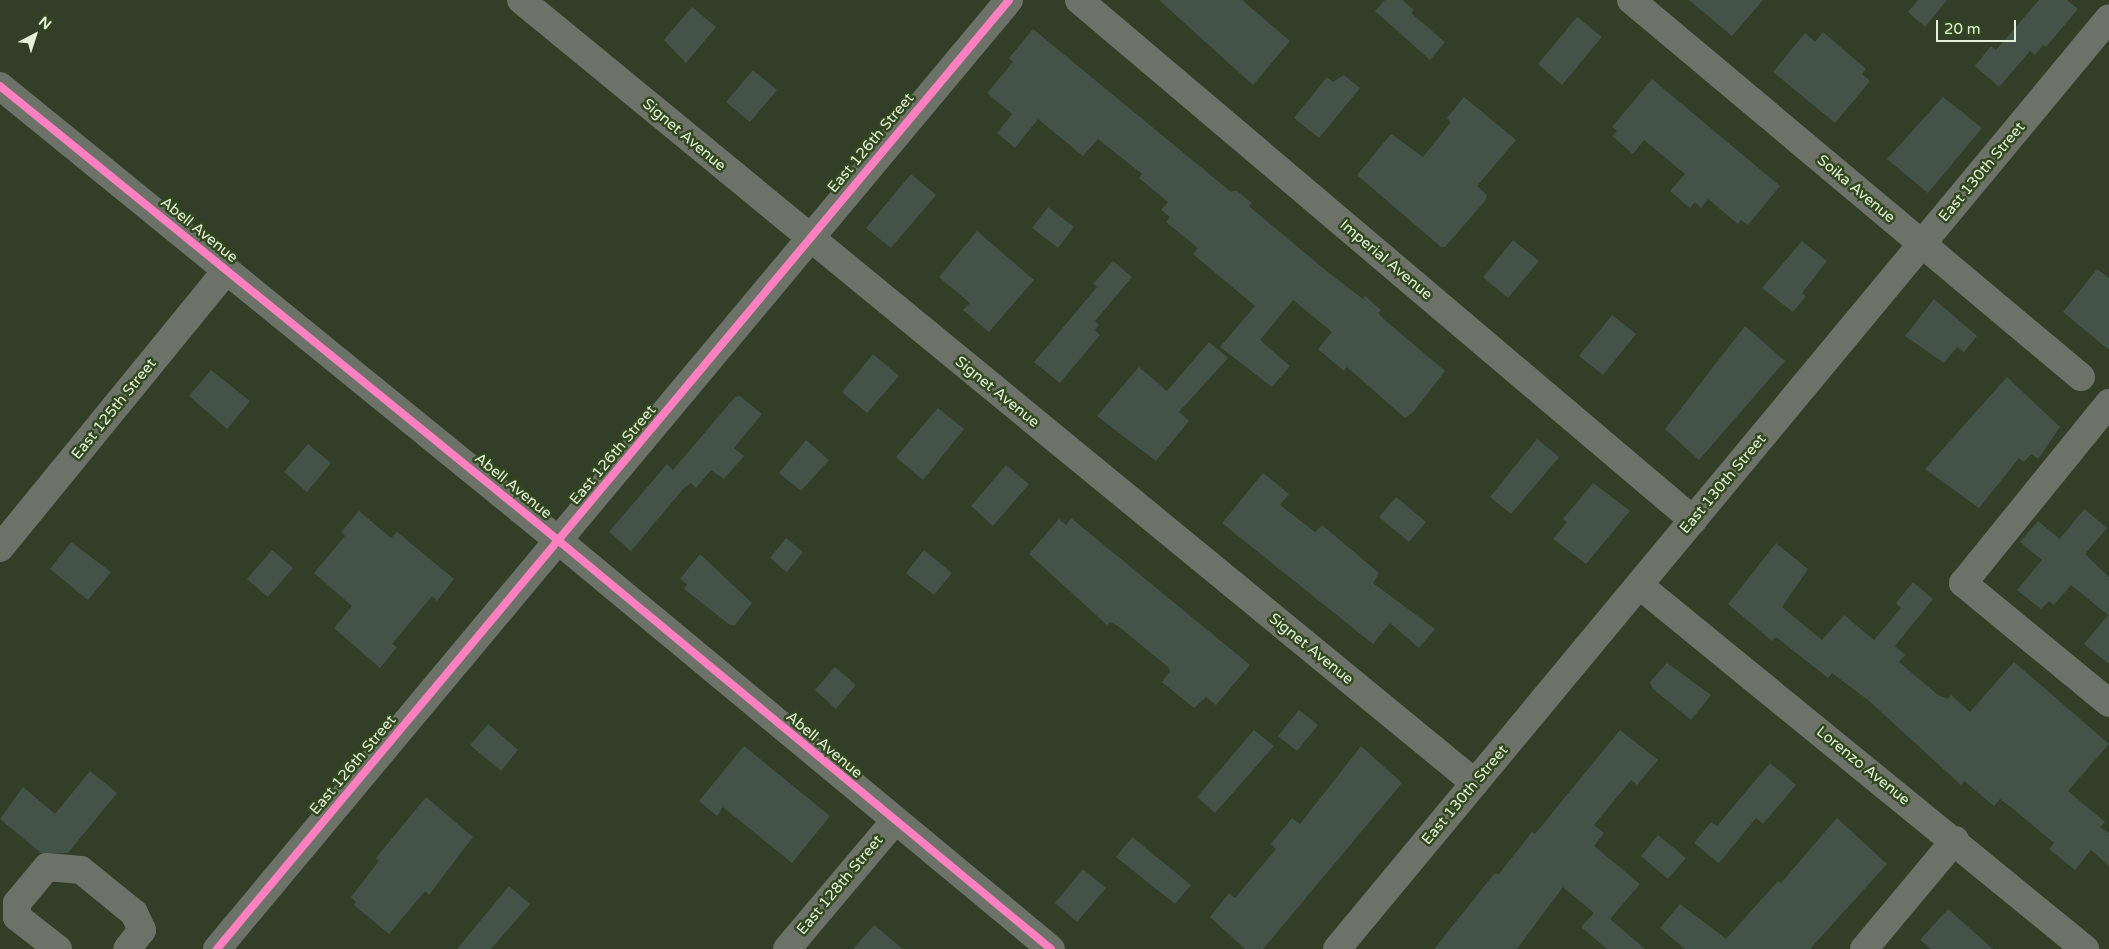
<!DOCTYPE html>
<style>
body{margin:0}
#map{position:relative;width:2109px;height:949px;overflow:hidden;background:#323e27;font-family:"Varela Round",sans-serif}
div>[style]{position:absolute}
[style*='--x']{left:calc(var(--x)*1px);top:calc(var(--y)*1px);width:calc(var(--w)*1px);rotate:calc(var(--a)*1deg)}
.building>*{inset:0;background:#445348}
.minor>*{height:28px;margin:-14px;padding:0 14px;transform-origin:14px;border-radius:14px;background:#6c7267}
.cycleway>*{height:8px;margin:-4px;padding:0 4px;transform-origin:4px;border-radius:4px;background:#ff80c0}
span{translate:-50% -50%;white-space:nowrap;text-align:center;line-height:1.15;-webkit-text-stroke:5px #31471e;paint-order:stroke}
.street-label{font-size:15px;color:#e3f1d9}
.north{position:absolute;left:10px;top:10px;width:50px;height:50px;-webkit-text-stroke:4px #31471e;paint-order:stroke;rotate:40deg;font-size:14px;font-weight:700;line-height:20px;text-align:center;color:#e3f1d9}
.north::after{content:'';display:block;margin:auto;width:18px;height:22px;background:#e3f1d9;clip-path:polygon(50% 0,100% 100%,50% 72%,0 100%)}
.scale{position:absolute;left:1936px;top:20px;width:80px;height:22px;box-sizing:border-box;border:2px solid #e3f1d9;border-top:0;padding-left:6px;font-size:15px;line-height:18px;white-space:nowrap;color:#e3f1d9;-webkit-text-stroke:4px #31471e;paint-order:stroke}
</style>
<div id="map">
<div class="building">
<i style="clip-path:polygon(1159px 0,1242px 0,1290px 41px,1253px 85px)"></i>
<i style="clip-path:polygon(1385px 0,1402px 0,1414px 10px,1411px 13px,1445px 42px,1430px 60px,1375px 11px)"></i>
<i style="clip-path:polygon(1689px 0,1763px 0,1732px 36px)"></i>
<i style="clip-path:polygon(1918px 0,1947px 0,1925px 27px,1908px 12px)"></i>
<i style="clip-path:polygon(2039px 0,2067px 0,2078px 9px,2046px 47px,2043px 45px,2035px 55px,2030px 51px,1999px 87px,1975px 66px,1991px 46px,1996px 50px)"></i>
<i style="clip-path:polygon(692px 7px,716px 27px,686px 63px,664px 40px)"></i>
<i style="clip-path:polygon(1577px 17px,1602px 37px,1562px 85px,1538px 64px)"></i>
<i style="clip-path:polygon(1033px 29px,1231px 192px,1236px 190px,1252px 203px,1249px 206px,1257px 213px,1330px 274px,1363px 299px,1365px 296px,1381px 310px,1378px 313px,1386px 321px,1445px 371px,1414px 411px,1405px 418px,1347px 367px,1344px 371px,1318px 349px,1332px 332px,1293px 300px,1260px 340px,1290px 366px,1272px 387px,1220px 347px,1255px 306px,1193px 254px,1198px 248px,1166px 222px,1170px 217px,1161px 210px,1168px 202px,1139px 178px,1142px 174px,1098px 139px,1083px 156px,1038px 119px,1015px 148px,997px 133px,1012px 114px,987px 93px,1013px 62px,1009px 58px)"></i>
<i style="clip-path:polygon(1823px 32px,1866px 69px,1862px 74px,1870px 81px,1835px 123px,1773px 72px,1805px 33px,1815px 42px)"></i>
<i style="clip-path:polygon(753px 70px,777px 90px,750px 122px,726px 102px)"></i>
<i style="clip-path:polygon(1344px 75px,1360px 88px,1319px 138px,1294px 118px,1327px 77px,1333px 82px)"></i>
<i style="clip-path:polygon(1652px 79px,1780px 186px,1748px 225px,1741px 220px,1738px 224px,1708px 199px,1701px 208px,1695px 202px,1690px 208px,1670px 191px,1685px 174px,1644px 140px,1633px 154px,1612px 136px,1617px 131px,1612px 127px)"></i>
<i style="clip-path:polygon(1464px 97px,1516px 140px,1477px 186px,1487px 195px,1485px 201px,1445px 247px,1441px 247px,1357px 175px,1391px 134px,1423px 157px,1451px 122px,1447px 118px)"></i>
<i style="clip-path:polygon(1943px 97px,1982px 128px,1928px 193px,1887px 159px)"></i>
<i style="clip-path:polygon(911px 174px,936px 195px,891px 248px,866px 228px)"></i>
<i style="clip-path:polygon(1048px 207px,1074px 227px,1058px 248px,1032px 228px)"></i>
<i style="clip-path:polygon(977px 231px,1034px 280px,989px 332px,963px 310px,970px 303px,939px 277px)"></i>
<i style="clip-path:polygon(1513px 240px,1539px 261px,1508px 298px,1483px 277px)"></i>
<i style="clip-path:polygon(1802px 241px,1827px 261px,1802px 293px,1806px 296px,1793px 312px,1762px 288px)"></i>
<i style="clip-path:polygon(1113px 261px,1132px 277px,1095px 321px,1099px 325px,1095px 330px,1100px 335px,1060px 383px,1034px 362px,1097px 287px,1093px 284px)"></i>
<i style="clip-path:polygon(2097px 269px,2109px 278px,2109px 350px,2063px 312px)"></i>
<i style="clip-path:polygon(1934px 299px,1977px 336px,1964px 352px,1957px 347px,1944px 363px,1905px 336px)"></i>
<i style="clip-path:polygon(1612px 315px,1636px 334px,1603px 375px,1579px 356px)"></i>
<i style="clip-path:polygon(1745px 326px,1785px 361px,1699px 460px,1665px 429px)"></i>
<i style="clip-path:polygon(1209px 342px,1228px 358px,1179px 412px,1189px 421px,1156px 461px,1097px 416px,1139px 367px,1167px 391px)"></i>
<i style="clip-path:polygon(873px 354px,899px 376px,867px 413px,842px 392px)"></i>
<i style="clip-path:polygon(211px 370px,250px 401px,227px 429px,189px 396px)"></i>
<i style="clip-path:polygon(2007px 377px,2060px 427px,2038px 459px,2031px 454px,2024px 462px,2019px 458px,1979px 508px,1925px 469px)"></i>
<i style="clip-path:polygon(740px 396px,762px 414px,734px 448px,744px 456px,724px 479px,711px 470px,696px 488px,691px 483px,684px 488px,631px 551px,609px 532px,667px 464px,673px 470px,735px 397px)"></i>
<i style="clip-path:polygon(938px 408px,964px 429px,923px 480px,896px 457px)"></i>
<i style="clip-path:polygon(1537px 439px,1559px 457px,1511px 514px,1490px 497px)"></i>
<i style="clip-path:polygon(806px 440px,829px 460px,801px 491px,779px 473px)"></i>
<i style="clip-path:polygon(308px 444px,331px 463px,307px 492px,284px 472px)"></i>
<i style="clip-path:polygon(1006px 465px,1029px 484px,993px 526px,971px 506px)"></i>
<i style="clip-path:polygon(1263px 473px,1289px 494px,1280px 505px,1315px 532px,1322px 525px,1379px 573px,1373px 583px,1435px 629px,1419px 648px,1390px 623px,1373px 644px,1222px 523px)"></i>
<i style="clip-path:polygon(1593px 483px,1630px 511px,1586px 564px,1553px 539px,1567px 522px,1563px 519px)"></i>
<i style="clip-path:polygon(1396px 497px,1426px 522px,1409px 542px,1379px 517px)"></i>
<i style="clip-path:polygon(2084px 509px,2107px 528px,2085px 554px,2109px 577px,2109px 664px,2084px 644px,2108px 615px,2071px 585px,2054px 605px,2049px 601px,2041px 609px,2017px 590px,2042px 560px,2020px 542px,2038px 521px,2060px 539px)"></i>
<i style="clip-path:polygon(359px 511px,391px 538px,397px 532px,454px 579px,437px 601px,432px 596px,392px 644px,397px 647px,380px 668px,334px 628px,352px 606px,314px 573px,345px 536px,341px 532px)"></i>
<i style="clip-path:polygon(1071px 518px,1250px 665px,1216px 705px,1206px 697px,1194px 708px,1162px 682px,1170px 671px,1168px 667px,1118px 626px,1110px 622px,1107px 625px,1029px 554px,1059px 519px,1066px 525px)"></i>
<i style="clip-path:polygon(786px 538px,803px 552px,787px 572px,770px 558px)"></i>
<i style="clip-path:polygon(71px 542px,111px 572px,88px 600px,50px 569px)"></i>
<i style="clip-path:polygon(1776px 543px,1808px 569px,1782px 607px,1822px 640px,1844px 615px,1874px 640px,1901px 608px,1896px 603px,1913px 582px,1933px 599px,1895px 646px,1905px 655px,1899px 662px,1938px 695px,1948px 699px,1951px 695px,1970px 712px,2014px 662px,2109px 744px,2068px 791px,2105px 822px,2100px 827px,2109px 833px,2109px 866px,2091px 850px,2075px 870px,2049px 849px,2054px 843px,2012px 808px,2000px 799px,1994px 806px,1964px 781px,1961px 785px,1868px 700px,1832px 673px,1828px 678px,1776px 637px,1772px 641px,1728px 604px)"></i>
<i style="clip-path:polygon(272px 550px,293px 568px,268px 597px,247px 579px)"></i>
<i style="clip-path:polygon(924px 550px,952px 573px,934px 595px,906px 573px)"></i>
<i style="clip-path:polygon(700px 554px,752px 603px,735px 625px,730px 625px,684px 589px,687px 584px,680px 579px)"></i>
<i style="clip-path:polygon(1667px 663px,1711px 695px,1691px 720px,1653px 689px,1650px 682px)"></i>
<i style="clip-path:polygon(835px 667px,856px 685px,836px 709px,815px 690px)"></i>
<i style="clip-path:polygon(1299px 710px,1318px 725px,1297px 751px,1278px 736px)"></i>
<i style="clip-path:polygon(488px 724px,518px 750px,501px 771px,470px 745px)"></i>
<i style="clip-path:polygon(1254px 730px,1274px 746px,1215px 813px,1197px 797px)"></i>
<i style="clip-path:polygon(1620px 730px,1658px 760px,1637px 785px,1631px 780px,1594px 825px,1604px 833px,1594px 846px,1640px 884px,1610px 919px,1645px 949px,1607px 949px,1581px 927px,1594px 913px,1563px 887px,1517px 949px,1434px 949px,1494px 874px,1499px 874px,1532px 832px,1535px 834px)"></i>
<i style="clip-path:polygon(744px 746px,830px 816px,792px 863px,723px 807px,717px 816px,699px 801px)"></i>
<i style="clip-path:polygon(1361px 746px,1402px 783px,1263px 949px,1245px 949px,1210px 917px,1229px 893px,1235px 898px,1276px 849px,1271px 844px,1292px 818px,1300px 824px)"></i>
<i style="clip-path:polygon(1770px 763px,1796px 785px,1763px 824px,1756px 818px,1719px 863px,1694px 843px,1711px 822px,1717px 826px)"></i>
<i style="clip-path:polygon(90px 771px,117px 793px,68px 853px,41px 853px,0 819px,23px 787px,55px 814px)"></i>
<i style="clip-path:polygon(426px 797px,473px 837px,429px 895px,425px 891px,389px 934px,354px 905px,356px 902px,351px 897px,379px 861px,376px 858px)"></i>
<i style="clip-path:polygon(1837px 818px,1887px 864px,1810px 949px,1685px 949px,1660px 928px,1680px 904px,1726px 939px,1778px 881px,1781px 883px)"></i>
<i style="clip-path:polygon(1658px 835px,1686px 858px,1668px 879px,1641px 856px)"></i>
<i style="clip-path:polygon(1132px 837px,1191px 885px,1175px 904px,1116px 857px)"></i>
<i style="clip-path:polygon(1083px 869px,1106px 888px,1077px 922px,1055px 903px)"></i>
<i style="clip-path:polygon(509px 886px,530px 904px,491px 949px,457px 949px)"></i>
<i style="clip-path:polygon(1948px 909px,1993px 949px,1931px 949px,1920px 940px)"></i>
<i style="clip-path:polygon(874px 925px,903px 949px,853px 949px)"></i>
</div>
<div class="minor">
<i style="--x:521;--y:0;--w:1234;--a:39.38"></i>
<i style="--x:1079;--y:0;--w:805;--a:40.26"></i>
<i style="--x:1631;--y:0;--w:587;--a:39.96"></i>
<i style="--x:0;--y:86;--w:721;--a:39.14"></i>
<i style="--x:559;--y:541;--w:639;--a:39.67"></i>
<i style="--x:2109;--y:403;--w:232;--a:129"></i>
<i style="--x:1963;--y:583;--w:189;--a:39.4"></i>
<i style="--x:0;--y:548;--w:359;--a:-50.8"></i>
<i style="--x:1639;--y:585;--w:576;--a:39.22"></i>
<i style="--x:58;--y:949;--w:52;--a:-142"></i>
<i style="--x:17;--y:917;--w:14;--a:-90"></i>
<i style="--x:17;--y:903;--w:47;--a:-50.2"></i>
<i style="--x:47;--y:867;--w:34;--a:5"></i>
<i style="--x:81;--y:870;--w:68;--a:39.1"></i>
<i style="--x:134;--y:913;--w:19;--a:65"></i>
<i style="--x:142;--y:930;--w:24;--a:128"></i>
<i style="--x:217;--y:949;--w:1236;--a:-50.15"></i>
<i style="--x:787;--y:949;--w:166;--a:-49.9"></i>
<i style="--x:1337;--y:949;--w:1209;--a:-50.33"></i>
<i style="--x:1864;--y:949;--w:142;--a:-50.1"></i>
</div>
<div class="cycleway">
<i style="--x:0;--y:86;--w:721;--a:39.14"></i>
<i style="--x:559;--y:541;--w:639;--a:39.67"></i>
<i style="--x:217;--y:949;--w:1236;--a:-50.15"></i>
</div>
<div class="street-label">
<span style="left:684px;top:135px;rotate:40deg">Signet Avenue</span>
<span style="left:871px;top:143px;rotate:-50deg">East 126th Street</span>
<span style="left:1982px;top:172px;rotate:-50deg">East 130th Street</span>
<span style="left:1856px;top:189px;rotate:40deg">Soika Avenue</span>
<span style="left:199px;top:230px;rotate:39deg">Abell Avenue</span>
<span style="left:1386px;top:260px;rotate:40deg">Imperial Avenue</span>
<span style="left:997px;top:392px;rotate:39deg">Signet Avenue</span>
<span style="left:114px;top:409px;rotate:-51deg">East 125th Street</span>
<span style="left:613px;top:455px;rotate:-50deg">East 126th Street</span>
<span style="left:1723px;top:484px;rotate:-50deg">East 130th Street</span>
<span style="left:513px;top:486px;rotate:39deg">Abell Avenue</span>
<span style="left:1311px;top:649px;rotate:39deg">Signet Avenue</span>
<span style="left:824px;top:745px;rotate:40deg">Abell Avenue</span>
<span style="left:353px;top:765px;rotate:-50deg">East 126th Street</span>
<span style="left:1863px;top:766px;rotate:39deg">Lorenzo Avenue</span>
<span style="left:1465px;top:795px;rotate:-50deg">East 130th Street</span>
<span style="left:840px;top:885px;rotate:-50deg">East 128th Street</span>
</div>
<div class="north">N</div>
<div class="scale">20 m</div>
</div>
